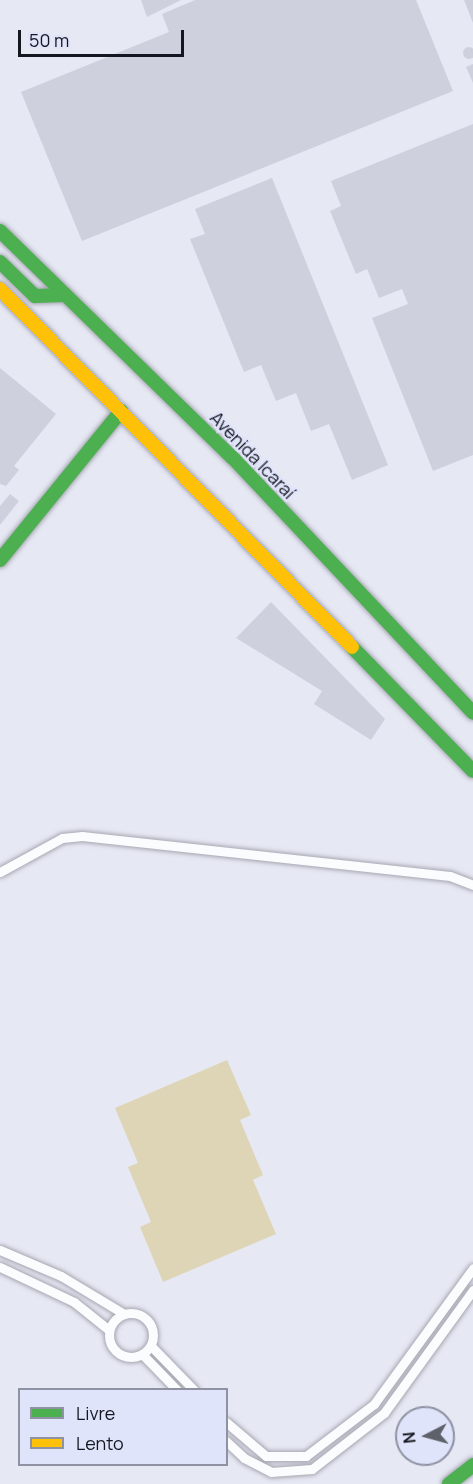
<!DOCTYPE html>
<meta charset="utf-8">
<style>
body{margin:0}
#map{position:relative;width:473px;height:1484px;overflow:hidden;background:#e6e8f4;font-family:Manrope,sans-serif}
div>[style]{position:absolute}
[style*='--x']{left:calc(var(--x)*1px);top:calc(var(--y)*1px);width:calc(var(--w)*1px);rotate:calc(var(--a)*1deg)}
.green>*{inset:0;background:#ded5b7}
.building>*{inset:0;background:#ced0de}
.round{border-radius:50%}
.roads{filter:drop-shadow(0 0 2px #a6a7b1) drop-shadow(0 0 2px #a6a7b1)}
.lane>*{height:9px;margin:-4.5px;padding:0 4.5px;transform-origin:4.5px;border-radius:4.5px;background:#fbfcfd}
.lane>.ring{margin:-4.5px;padding:0;box-sizing:content-box;background:none;border:9px solid #fbfcfd;border-radius:50%}
.fast>*{height:14px;margin:-7px;padding:0 7px;transform-origin:7px;border-radius:7px;background:#4caf50}
.slow>*{height:14px;margin:-7px;padding:0 7px;transform-origin:7px;border-radius:7px;background:#ffc107}
span{translate:-50% -50%;white-space:nowrap;text-align:center;line-height:1.15;-webkit-text-stroke:4.5px #e0e4fa;paint-order:stroke}
.street-label{font-size:18px;color:#151720}
.legend{position:absolute;left:18px;top:1388px;width:210px;height:78px;box-sizing:border-box;background:#e0e4fa;border:2px solid #8f92a3;margin:0;padding:8px 10px;list-style:none;font-size:18px;color:#151720}
.legend li{display:flex;align-items:center;gap:12px;height:30px}
.legend b{width:30px;border:2px solid #8f92a3}
.north{position:absolute;left:395px;top:1406px;width:60px;height:60px;box-sizing:border-box;background:#e0e4fa;border:2px solid #8f92a3;border-radius:50%;rotate:264deg;font-size:16px;font-weight:700;line-height:24px;text-align:center;color:#151720}
.north::after{content:'';display:block;margin:auto;width:21px;height:27px;background:#5e606a;clip-path:polygon(50% 0,100% 100%,50% 72%,0 100%)}
.scale{position:absolute;left:18px;top:30px;width:166px;height:27px;box-sizing:border-box;border:3px solid #151720;border-top:0;padding-left:8px;font-size:18px;line-height:21px;white-space:nowrap;color:#151720;-webkit-text-stroke:4px #e0e4fa;paint-order:stroke}
</style>
<div id="map">
<div class="green">
<i style="clip-path:polygon(227px 1060px,251px 1115px,240px 1120px,263px 1175px,253px 1180px,276px 1234px,163px 1282px,140px 1227px,151px 1222px,128px 1167px,138px 1163px,115px 1108px)"></i>
</div>
<div class="building">
<i style="clip-path:polygon(141px 0,181px 0,147px 17px)"></i>
<i style="clip-path:polygon(195px 0,416px 0,453px 91px,82px 241px,21px 92px,169px 32px,162px 14px)"></i>
<i style="clip-path:polygon(464px 0,473px 0,473px 23px)"></i>
<i class="round" style="left:463px;top:47px;width:12px;height:12px"></i>
<i style="clip-path:polygon(473px 64px,473px 83px,466px 67px)"></i>
<i style="clip-path:polygon(473px 124px,473px 455px,433px 471px,372px 318px,408px 304px,402px 289px,379px 298px,367px 269px,356px 274px,330px 211px,341px 206px,331px 181px)"></i>
<i style="clip-path:polygon(272px 178px,388px 465px,352px 480px,329px 424px,311px 431px,296px 393px,276px 401px,261px 365px,244px 372px,190px 239px,205px 234px,195px 209px)"></i>
<i style="clip-path:polygon(0 368px,56px 414px,14px 466px,19px 470px,6px 486px,0 484px)"></i>
<i style="clip-path:polygon(10px 494px,19px 501px,0 525px,0 506px)"></i>
<i style="clip-path:polygon(271px 602px,385px 719px,371px 740px,314px 704px,322px 691px,236px 638px)"></i>
</div>
<div class="roads">
<div class="lane">
<i style="--x:0;--y:872;--w:71;--a:-28.7"></i>
<i style="--x:62;--y:838;--w:20;--a:-6"></i>
<i style="--x:82;--y:836;--w:370;--a:6.2"></i>
<i style="--x:450;--y:876;--w:25;--a:21"></i>
<i style="--x:0;--y:1250;--w:66;--a:23.1"></i>
<i style="--x:61;--y:1276;--w:74;--a:31.1"></i>
<i style="--x:0;--y:1267;--w:82;--a:25.3"></i>
<i style="--x:74;--y:1302;--w:45;--a:38.7"></i>
<i class="ring" style="left:109px;top:1313px;width:35px;height:35px"></i>
<i style="--x:151;--y:1346;--w:62;--a:45.7"></i>
<i style="--x:142;--y:1354;--w:50;--a:45.8"></i>
<i style="--x:226;--y:1422;--w:52;--a:40.4"></i>
<i style="--x:266;--y:1456;--w:40;--a:0"></i>
<i style="--x:306;--y:1456;--w:86;--a:-37.4"></i>
<i style="--x:374;--y:1404;--w:168;--a:-53.9"></i>
<i style="--x:226;--y:1441;--w:25;--a:43"></i>
<i style="--x:244;--y:1458;--w:30;--a:27"></i>
<i style="--x:271;--y:1472;--w:41;--a:-4.2"></i>
<i style="--x:312;--y:1469;--w:91;--a:-37.9"></i>
<i style="--x:384;--y:1413;--w:152;--a:-54.1"></i>
</div>
<div class="fast">
<i style="--x:0;--y:231;--w:325;--a:44.3"></i>
<i style="--x:233;--y:458;--w:350;--a:46.7"></i>
<i style="--x:0;--y:262;--w:49;--a:44.2"></i>
<i style="--x:35;--y:296;--w:30;--a:-2"></i>
<i style="--x:0;--y:560;--w:192;--a:-50.9"></i>
<i style="--x:352;--y:647;--w:173;--a:45.7"></i>
<i style="--x:449;--y:1484;--w:31;--a:-38"></i>
</div>
<div class="slow">
<i style="--x:0;--y:289;--w:502;--a:45.48"></i>
</div>
</div>
<div class="street-label">
<span style="left:253px;top:455px;rotate:46deg">Avenida Icaraí</span>
</div>
<ul class="legend">
<li><b style="height:8px;background:#4caf50"></b>Livre</li>
<li><b style="height:8px;background:#ffc107"></b>Lento</li>
</ul>
<div class="north">N</div>
<div class="scale">50 m</div>
</div>
